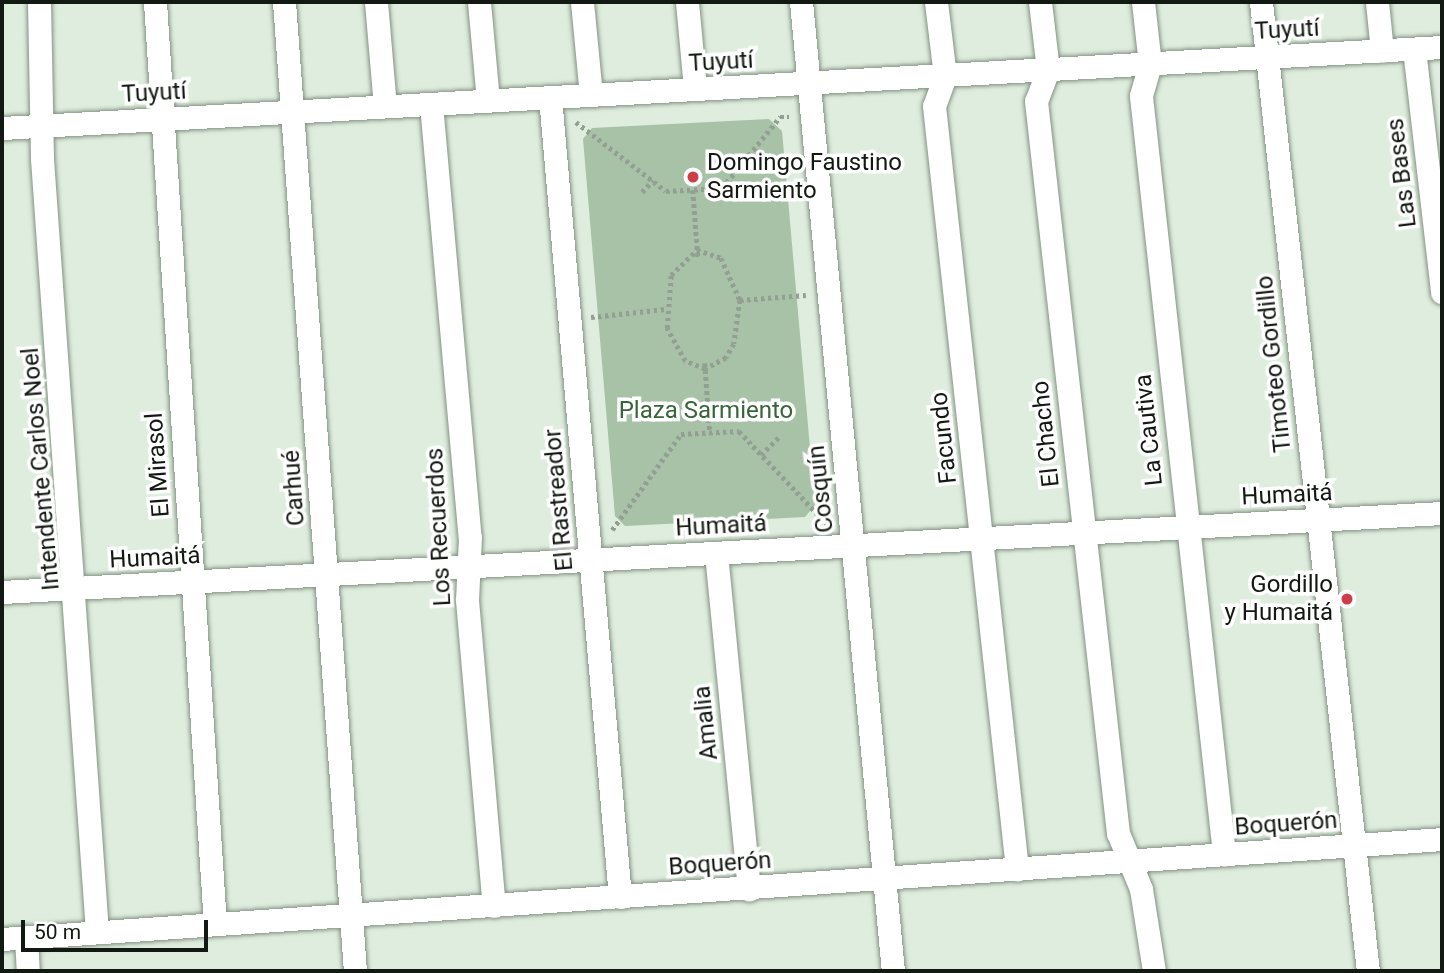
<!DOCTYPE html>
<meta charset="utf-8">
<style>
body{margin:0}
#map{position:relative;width:1444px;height:973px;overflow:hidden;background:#deeddd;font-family:Roboto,sans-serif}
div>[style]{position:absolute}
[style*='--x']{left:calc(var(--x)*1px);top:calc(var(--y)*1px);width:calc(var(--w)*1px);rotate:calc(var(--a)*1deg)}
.green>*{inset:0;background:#a7c2a6}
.path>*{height:4.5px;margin-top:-2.25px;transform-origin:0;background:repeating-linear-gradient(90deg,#939f93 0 3.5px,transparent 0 7px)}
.roads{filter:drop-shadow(0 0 2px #839283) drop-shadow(0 0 2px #839283)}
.minor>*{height:23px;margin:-11.5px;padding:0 11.5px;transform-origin:11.5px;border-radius:11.5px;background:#fff}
.dots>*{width:19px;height:19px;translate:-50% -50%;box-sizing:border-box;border:4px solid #fff;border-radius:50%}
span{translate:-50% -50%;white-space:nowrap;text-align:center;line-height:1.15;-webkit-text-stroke:7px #fff;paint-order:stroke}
.street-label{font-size:24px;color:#121812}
.poi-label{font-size:24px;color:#121812}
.left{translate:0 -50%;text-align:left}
.right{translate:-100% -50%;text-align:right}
.park-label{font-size:24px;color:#376439}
.frame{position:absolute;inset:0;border:4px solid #121812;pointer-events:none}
.scale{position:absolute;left:21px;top:920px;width:187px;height:32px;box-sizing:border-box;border:4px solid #121812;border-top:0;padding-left:9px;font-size:21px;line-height:24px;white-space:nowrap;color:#121812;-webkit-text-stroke:5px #fff;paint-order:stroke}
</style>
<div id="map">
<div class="green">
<i style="clip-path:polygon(769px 119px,782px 131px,815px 505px,805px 517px,625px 526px,615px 516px,583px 139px,592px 128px)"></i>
</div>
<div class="path">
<i style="--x:576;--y:122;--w:113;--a:37.5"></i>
<i style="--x:666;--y:191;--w:56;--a:-3.1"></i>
<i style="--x:722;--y:188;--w:92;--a:-50.8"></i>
<i style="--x:780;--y:117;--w:9;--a:0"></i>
<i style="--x:693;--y:190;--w:67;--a:85.7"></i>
<i style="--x:642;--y:192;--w:16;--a:-47"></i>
<i style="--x:697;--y:250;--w:25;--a:18"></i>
<i style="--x:721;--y:258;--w:46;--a:65.7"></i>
<i style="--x:740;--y:300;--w:44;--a:97.8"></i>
<i style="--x:734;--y:344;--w:16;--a:120"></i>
<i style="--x:726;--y:358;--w:24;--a:152"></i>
<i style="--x:705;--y:369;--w:22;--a:-158"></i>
<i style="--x:685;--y:361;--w:38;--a:-119"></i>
<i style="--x:667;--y:328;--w:53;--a:-85.7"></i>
<i style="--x:671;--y:275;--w:36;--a:-44"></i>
<i style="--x:740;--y:300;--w:66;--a:-4.3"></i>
<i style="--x:591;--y:317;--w:75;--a:-6.1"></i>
<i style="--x:705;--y:363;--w:70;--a:85.9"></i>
<i style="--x:761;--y:455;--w:25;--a:-45"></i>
<i style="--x:612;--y:530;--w:118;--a:-54.3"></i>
<i style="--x:681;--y:434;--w:58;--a:-3"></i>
<i style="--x:739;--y:431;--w:127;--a:46.6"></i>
</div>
<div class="roads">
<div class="minor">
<i style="--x:39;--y:2;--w:157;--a:88.9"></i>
<i style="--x:42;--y:159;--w:775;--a:85.93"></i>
<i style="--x:155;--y:2;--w:924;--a:86.28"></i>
<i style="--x:284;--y:2;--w:972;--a:85.81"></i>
<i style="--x:376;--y:2;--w:104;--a:85.1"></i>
<i style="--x:479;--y:2;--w:99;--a:84.8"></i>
<i style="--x:582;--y:2;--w:93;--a:84.5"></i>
<i style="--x:687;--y:2;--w:87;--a:84.7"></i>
<i style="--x:801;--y:2;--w:973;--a:84.58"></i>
<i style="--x:936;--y:2;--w:75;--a:83.1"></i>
<i style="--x:945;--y:76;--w:32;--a:110"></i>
<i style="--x:934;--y:106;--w:768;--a:83.79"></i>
<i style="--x:1040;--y:2;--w:68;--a:83.3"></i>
<i style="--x:1048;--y:70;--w:33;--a:111"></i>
<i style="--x:1036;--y:101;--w:737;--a:83.61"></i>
<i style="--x:1118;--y:833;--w:61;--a:67.7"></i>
<i style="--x:1141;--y:889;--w:83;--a:81"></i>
<i style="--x:1143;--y:2;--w:62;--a:83.6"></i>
<i style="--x:1150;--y:64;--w:33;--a:106"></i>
<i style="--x:1141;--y:96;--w:763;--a:83.75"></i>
<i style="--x:1261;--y:2;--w:975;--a:83.7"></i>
<i style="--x:1377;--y:2;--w:49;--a:84.2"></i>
<i style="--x:1414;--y:49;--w:245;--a:83.4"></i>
<i style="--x:550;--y:97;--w:803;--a:85"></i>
<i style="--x:431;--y:104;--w:435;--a:84.9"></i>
<i style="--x:470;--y:537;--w:63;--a:92.7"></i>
<i style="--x:467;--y:600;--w:307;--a:85"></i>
<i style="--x:2;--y:128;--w:1442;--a:-3.22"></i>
<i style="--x:716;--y:553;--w:338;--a:84.4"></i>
<i style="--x:2;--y:592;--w:1442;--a:-3.14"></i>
<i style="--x:26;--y:937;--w:34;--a:87"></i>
<i style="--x:2;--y:939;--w:1443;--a:-3.97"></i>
</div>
</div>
<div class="dots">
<i style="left:693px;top:177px;background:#cd3e48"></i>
<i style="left:1347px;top:599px;background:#cd3e48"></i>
</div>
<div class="street-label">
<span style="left:1287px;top:30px;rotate:-3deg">Tuyutí</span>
<span style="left:721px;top:62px;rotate:-3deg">Tuyutí</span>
<span style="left:154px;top:93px;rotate:-3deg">Tuyutí</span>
<span style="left:1402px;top:173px;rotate:-97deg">Las Bases</span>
<span style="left:1274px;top:364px;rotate:-96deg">Timoteo Gordillo</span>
<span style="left:1149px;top:430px;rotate:-96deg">La Cautiva</span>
<span style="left:1046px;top:434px;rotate:-96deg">El Chacho</span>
<span style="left:944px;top:438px;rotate:-96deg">Facundo</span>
<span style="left:158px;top:465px;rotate:-94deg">El Mirasol</span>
<span style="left:41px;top:469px;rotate:-95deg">Intendente Carlos Noel</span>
<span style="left:294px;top:488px;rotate:-94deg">Carhué</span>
<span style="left:821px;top:489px;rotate:-96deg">Cosquín</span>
<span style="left:1287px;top:495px;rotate:-3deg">Humaitá</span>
<span style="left:559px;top:500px;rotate:-95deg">El Rastreador</span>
<span style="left:721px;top:526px;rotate:-3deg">Humaitá</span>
<span style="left:439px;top:527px;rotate:-93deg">Los Recuerdos</span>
<span style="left:155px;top:558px;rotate:-3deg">Humaitá</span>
<span style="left:706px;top:723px;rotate:-96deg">Amalia</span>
<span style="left:1286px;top:824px;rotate:-4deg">Boquerón</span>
<span style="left:720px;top:864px;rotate:-4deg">Boquerón</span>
</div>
<div class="poi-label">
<span class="left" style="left:707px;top:177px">Domingo Faustino<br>Sarmiento</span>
<span class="right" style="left:1333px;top:599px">Gordillo<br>y Humaitá</span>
</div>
<div class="park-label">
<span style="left:706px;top:411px">Plaza Sarmiento</span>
</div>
<div class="frame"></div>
<div class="scale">50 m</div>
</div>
